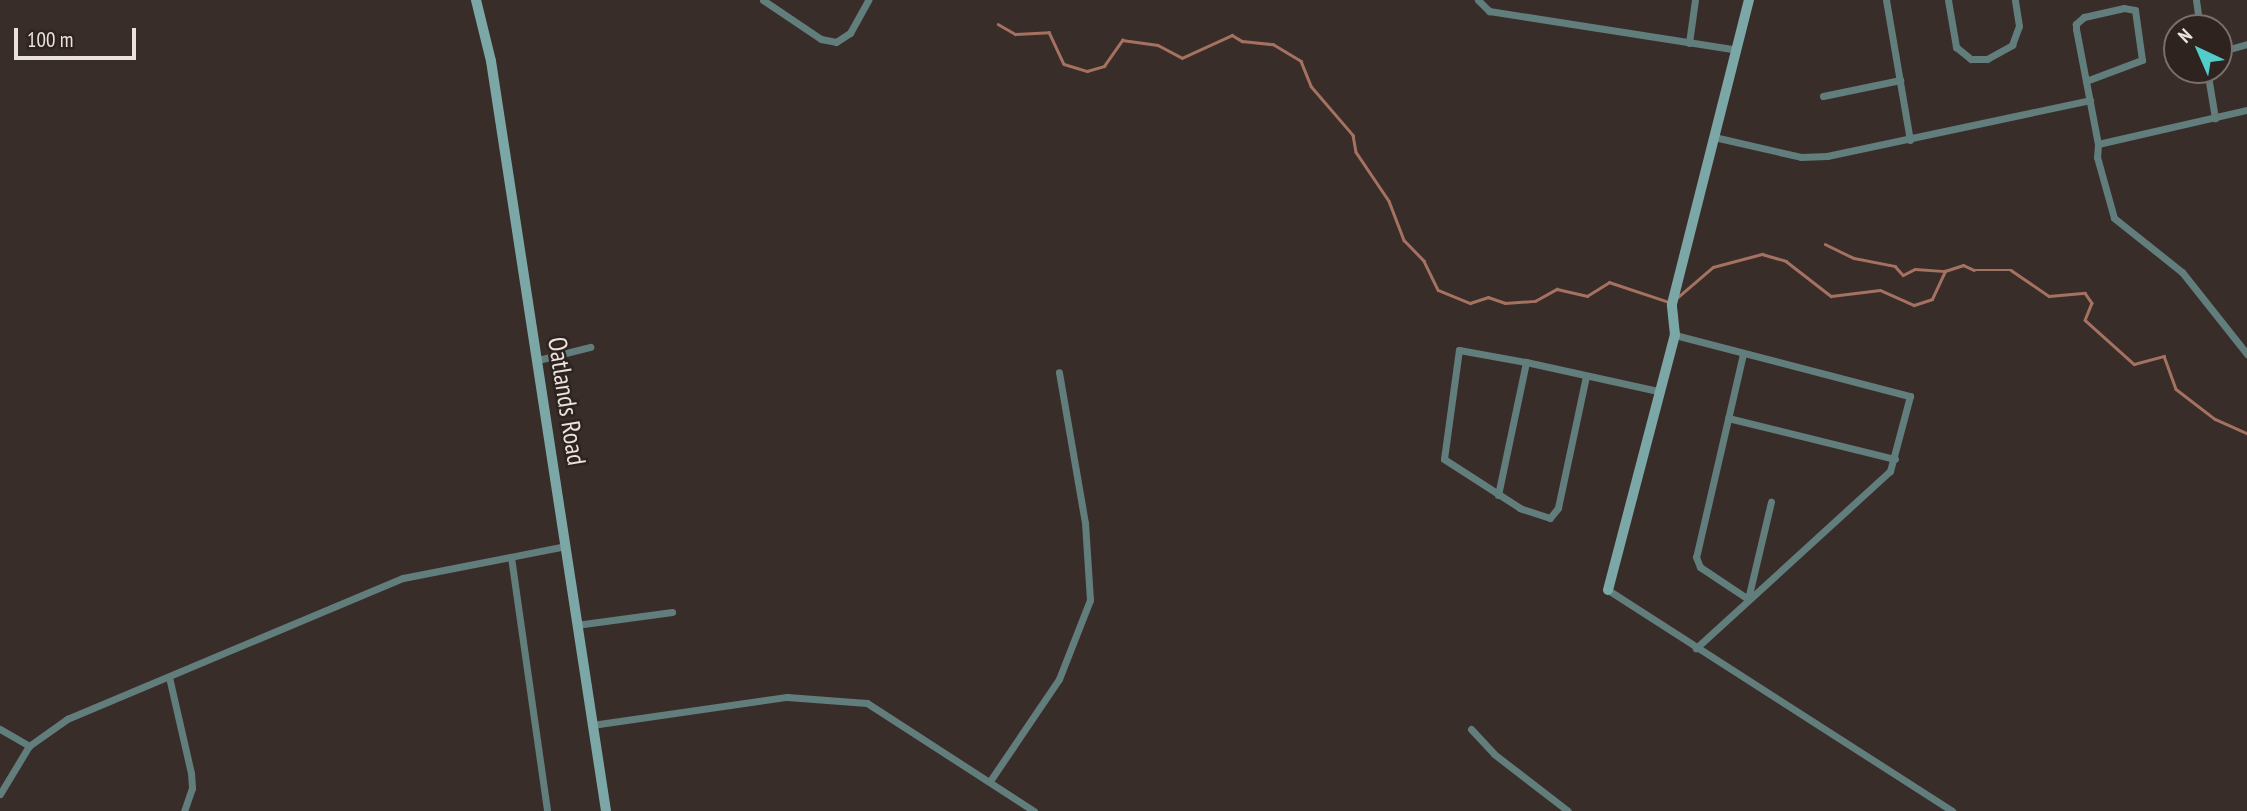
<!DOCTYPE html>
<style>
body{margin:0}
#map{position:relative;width:2247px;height:811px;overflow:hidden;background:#382d29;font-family:"PT Sans Narrow",sans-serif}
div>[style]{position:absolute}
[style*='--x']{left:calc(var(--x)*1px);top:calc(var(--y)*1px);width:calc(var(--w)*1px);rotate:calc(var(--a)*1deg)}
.stream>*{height:2.5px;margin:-1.25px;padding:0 1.25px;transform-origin:1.25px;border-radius:1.25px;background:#a57161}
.street>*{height:7px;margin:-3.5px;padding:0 3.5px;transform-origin:3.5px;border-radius:3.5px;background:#617d7c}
.secondary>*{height:10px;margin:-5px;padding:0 5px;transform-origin:5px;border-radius:5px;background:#7ba8a7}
span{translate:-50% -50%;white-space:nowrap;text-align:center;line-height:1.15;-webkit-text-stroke:5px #2e231f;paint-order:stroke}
.street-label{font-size:26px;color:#eae2df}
.north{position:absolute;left:2163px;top:14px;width:70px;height:70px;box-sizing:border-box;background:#2e231f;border:2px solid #796f6c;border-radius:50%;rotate:316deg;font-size:19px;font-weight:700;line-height:28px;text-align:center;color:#eae2df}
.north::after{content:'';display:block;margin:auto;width:24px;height:32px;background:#53cdcb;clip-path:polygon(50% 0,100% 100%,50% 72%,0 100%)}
.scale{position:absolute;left:14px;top:28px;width:122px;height:32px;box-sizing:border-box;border:4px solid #eae2df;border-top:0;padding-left:9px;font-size:21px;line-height:24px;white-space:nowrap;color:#eae2df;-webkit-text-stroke:5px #2e231f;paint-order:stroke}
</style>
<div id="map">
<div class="stream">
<i style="--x:998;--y:24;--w:20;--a:30"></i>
<i style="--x:1015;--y:34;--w:34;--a:-3"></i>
<i style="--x:1049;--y:32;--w:35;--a:65"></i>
<i style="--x:1064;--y:64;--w:24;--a:17"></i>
<i style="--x:1087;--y:71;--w:18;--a:-16"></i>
<i style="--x:1104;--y:66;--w:32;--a:-55"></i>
<i style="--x:1122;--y:40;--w:36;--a:8"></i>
<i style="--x:1158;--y:45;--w:27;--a:28"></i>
<i style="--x:1182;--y:58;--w:55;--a:-24.7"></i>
<i style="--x:1232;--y:35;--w:12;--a:31"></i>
<i style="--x:1242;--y:41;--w:31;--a:6"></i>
<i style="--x:1273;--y:44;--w:33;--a:31"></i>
<i style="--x:1301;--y:61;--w:27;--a:68"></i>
<i style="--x:1311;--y:86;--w:65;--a:49.4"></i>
<i style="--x:1353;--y:135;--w:17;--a:80"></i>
<i style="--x:1356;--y:152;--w:59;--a:56"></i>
<i style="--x:1389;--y:201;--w:42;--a:69"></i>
<i style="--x:1404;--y:240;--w:29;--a:46"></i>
<i style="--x:1424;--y:261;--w:32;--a:64"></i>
<i style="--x:1438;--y:290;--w:35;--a:22"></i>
<i style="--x:1470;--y:303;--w:19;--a:-18"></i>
<i style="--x:1488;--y:297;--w:18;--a:19"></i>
<i style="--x:1505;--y:303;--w:30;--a:-4"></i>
<i style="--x:1535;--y:301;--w:25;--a:-29"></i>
<i style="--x:1557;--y:289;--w:31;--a:13"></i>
<i style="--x:1587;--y:296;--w:26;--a:-32"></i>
<i style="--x:1609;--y:282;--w:60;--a:18.4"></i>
<i style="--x:1825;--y:244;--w:32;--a:26"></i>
<i style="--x:1854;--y:258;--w:42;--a:11"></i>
<i style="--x:1895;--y:266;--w:12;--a:48"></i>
<i style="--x:1903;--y:275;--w:13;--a:-27"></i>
<i style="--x:1915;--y:269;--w:30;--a:4"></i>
<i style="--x:1945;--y:271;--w:19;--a:-18"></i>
<i style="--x:1963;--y:265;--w:12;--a:24"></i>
<i style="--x:1974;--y:270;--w:37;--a:0"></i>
<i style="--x:2011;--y:270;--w:46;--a:34.4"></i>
<i style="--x:2049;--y:296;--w:36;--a:-5"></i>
<i style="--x:2085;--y:293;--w:12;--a:55"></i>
<i style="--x:2092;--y:303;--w:18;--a:112"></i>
<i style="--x:2085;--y:320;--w:66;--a:41.9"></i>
<i style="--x:2134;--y:364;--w:31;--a:-15"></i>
<i style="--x:2164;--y:356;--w:35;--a:70"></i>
<i style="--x:2176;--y:389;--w:49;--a:37.6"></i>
<i style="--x:2215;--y:419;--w:35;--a:24"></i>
<i style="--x:1678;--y:297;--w:46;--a:-40.6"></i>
<i style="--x:1713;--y:267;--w:51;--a:-14.9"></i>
<i style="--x:1762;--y:254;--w:25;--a:16"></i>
<i style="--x:1786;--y:261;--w:57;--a:37.9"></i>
<i style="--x:1831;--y:296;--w:49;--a:-7"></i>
<i style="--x:1880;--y:290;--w:37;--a:24"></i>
<i style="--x:1914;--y:305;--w:19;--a:-18"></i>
<i style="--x:1932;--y:299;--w:31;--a:-65"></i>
</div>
<div class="street">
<i style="--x:763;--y:0;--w:70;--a:33.9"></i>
<i style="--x:821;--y:39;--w:15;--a:11"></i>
<i style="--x:836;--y:42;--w:17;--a:-33"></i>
<i style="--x:850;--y:33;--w:38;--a:-61"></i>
<i style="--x:1478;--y:0;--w:16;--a:45"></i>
<i style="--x:1489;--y:11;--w:251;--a:8.9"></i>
<i style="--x:1886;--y:0;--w:142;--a:80.3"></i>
<i style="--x:1948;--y:0;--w:48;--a:80.3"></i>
<i style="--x:1956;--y:47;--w:19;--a:39"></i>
<i style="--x:1971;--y:59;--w:16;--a:0"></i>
<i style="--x:1987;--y:59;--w:29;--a:-29"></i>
<i style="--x:2012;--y:45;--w:20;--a:-70"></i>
<i style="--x:2019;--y:26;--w:26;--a:-99"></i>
<i style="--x:2196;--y:0;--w:28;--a:82"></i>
<i style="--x:1689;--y:43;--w:43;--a:-82.1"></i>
<i style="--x:2219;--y:52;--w:29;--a:-16"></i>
<i style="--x:2207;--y:70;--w:49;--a:80.5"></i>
<i style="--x:2086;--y:81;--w:60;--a:-20.6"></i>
<i style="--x:2142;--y:60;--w:50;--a:-98"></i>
<i style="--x:2135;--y:10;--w:11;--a:-170"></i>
<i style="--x:2124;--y:8;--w:41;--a:167.3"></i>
<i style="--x:2084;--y:17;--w:11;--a:139"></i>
<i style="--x:2076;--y:24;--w:5;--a:90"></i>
<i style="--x:2076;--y:29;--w:117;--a:79.2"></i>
<i style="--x:2098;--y:144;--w:153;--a:-12.9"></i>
<i style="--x:1823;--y:96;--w:79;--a:-11.7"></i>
<i style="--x:1714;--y:137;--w:89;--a:12.9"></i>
<i style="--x:1801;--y:157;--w:26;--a:-2"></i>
<i style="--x:1827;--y:156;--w:269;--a:-12"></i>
<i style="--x:2098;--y:144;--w:13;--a:94"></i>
<i style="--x:2097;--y:157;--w:63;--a:74.4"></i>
<i style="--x:2114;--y:218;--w:87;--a:38.5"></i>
<i style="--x:2182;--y:272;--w:105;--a:51.6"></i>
<i style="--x:1675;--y:335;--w:243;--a:14.6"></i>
<i style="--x:1910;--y:396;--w:78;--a:104.9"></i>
<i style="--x:1890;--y:471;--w:263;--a:137.6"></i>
<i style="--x:1743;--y:354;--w:208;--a:103"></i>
<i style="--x:1696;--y:557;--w:11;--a:68"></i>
<i style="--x:1700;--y:567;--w:58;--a:33.7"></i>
<i style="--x:1748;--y:599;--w:100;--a:-76.7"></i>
<i style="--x:538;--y:360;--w:54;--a:-14"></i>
<i style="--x:1586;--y:376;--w:135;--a:102"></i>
<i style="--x:1558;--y:508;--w:13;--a:129"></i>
<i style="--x:1550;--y:518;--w:32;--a:-162"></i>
<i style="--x:1520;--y:508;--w:90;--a:-147.2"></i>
<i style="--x:1444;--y:459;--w:110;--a:-82.2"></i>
<i style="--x:1459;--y:350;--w:68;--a:10.2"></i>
<i style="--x:1526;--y:362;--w:135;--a:12.4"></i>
<i style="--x:1728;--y:418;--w:172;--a:13.8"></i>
<i style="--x:1498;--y:495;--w:136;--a:-78.1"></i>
<i style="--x:511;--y:557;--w:257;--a:81.9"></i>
<i style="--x:1608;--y:590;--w:409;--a:32.7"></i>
<i style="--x:576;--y:625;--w:97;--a:-7.7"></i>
<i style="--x:169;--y:677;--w:98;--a:77.1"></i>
<i style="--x:191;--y:773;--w:15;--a:86"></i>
<i style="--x:192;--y:788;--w:24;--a:109"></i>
<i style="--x:592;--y:725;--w:197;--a:-8.2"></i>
<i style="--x:787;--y:697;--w:80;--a:4.3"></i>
<i style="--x:867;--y:703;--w:199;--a:32.9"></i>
<i style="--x:0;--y:729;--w:34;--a:30"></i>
<i style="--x:1471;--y:729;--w:34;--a:47"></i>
<i style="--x:1494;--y:754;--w:93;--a:37.6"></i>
<i style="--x:990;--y:781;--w:123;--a:-55.9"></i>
<i style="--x:1059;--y:679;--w:85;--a:-68.6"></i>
<i style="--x:1090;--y:600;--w:77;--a:-93.7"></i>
<i style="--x:1085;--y:523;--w:153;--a:-99.8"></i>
<i style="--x:0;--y:794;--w:56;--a:-58.9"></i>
<i style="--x:29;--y:746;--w:47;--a:-35.4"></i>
<i style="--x:67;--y:719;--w:364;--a:-22.8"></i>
<i style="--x:403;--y:578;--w:166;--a:-11.1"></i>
</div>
<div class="secondary">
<i style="--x:476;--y:0;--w:63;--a:76.2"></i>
<i style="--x:491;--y:61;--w:759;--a:81.28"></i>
<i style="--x:1608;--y:590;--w:264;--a:-75.3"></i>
<i style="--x:1675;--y:335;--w:31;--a:-96"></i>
<i style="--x:1672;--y:304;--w:314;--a:-75.8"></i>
</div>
<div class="street-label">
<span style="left:567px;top:401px;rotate:81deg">Oatlands Road</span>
</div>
<div class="north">N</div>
<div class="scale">100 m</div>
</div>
